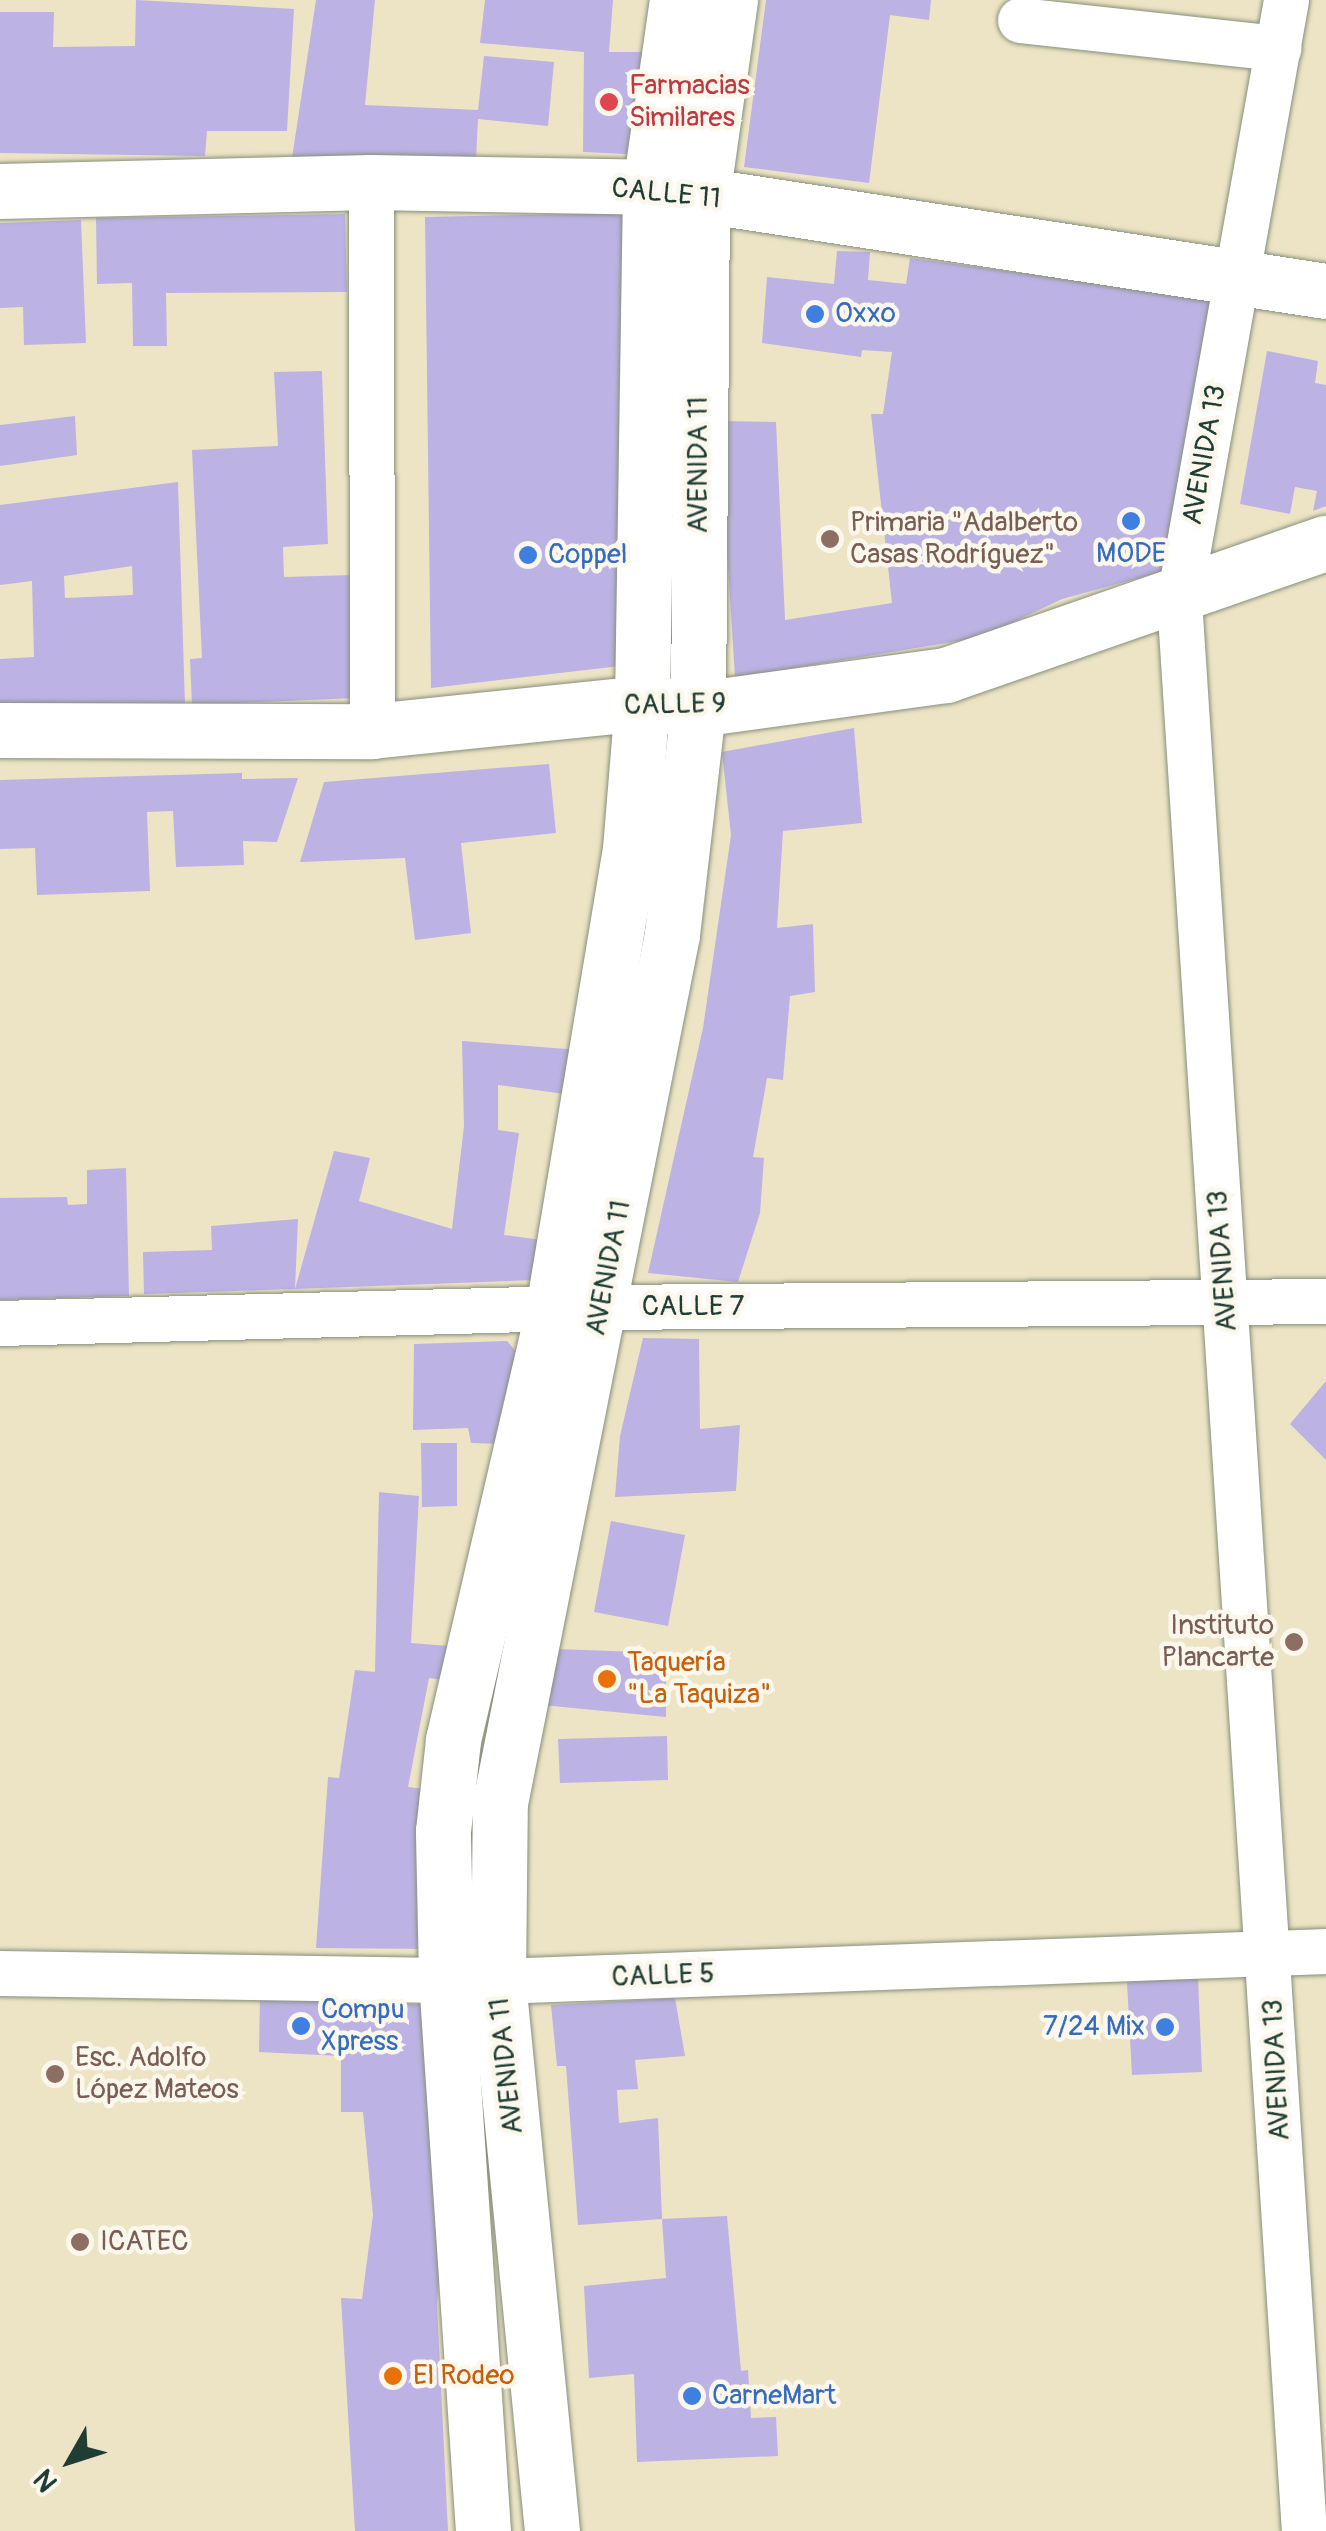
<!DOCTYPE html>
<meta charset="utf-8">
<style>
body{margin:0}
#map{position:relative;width:1326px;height:2531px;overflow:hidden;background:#ede4c5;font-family:Pangolin,sans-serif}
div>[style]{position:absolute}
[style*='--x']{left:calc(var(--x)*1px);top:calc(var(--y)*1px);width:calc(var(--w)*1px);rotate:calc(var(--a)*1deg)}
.building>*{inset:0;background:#bcb2e4}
.roads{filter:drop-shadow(0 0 2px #86907c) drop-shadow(0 0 2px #86907c)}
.minor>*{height:45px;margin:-22.5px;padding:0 22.5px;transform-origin:22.5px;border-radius:22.5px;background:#fff}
.major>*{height:55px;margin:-27.5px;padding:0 27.5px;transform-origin:27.5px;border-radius:27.5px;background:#fff}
.dots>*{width:28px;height:28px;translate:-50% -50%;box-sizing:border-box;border:5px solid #fbf7ec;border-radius:50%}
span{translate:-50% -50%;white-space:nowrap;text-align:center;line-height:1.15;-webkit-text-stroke:9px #fbf7ec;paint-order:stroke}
.health-label{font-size:28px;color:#be3a42}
.left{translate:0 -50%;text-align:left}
.street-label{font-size:28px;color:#1f3d34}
.shop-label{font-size:28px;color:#366cbe}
.right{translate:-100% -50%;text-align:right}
.education-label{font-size:28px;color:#785e54}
.food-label{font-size:28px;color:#c56008}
.north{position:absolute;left:20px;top:2411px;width:100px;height:100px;-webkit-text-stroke:8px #fbf7ec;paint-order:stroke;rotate:231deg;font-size:28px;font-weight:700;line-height:40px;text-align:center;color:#1f3d34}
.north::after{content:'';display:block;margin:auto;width:35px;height:45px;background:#1f3d34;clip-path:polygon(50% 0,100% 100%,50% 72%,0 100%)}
</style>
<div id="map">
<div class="building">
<i style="clip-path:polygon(136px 0,294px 9px,287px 131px,207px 131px,205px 156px,0 153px,0 12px,54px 12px,53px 47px,135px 46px)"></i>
<i style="clip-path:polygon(316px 0,375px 0,365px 105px,478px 110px,484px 56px,554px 62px,548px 126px,478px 119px,476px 159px,292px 158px)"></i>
<i style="clip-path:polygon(485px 0,613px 0,609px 52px,642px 52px,627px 154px,583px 152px,584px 52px,480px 43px)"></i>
<i style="clip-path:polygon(766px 0,931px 0,929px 20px,890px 15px,869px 183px,744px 167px)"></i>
<i style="clip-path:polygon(629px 213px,629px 665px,431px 688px,425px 217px)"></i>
<i style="clip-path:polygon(345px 214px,347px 292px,166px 293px,167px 346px,133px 346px,132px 283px,97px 284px,96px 218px)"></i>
<i style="clip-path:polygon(81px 220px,86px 343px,24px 345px,23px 307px,0 308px,0 223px)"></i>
<i style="clip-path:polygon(837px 251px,870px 252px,868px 280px,906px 284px,910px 258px,1223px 300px,1172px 569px,1062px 599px,982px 637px,735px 678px,719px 421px,776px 422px,785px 620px,892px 603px,871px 414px,883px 414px,892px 352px,862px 350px,861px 357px,762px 343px,767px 277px,834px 284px)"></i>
<i style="clip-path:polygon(1267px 351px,1318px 361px,1315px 383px,1326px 385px,1326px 506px,1313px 511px,1317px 491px,1295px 487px,1290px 514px,1240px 504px)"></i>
<i style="clip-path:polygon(322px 371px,328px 544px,283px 547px,284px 577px,353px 575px,357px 698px,192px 705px,190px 659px,202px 658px,192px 450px,278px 446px,274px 372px)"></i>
<i style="clip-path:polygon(75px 416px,77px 455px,0 466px,0 425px)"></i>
<i style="clip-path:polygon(evenodd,178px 482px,185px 705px,0 711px,0 659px,34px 657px,32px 581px,0 585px,0 505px,178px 482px,132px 566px,133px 595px,65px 598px,64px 576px,132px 566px)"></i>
<i style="clip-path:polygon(854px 728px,862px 823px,783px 831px,777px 928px,813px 924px,815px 992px,790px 996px,783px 1080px,767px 1078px,753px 1157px,764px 1158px,760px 1213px,738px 1282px,648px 1273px,703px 1028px,731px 835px,722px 752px)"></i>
<i style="clip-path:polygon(549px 764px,556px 833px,461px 843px,471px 933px,415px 940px,405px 858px,300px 862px,324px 782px)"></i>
<i style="clip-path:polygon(242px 773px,242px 779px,298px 778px,277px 842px,243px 841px,244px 865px,176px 867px,173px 811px,147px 812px,150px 891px,37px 895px,35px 848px,0 849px,0 780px)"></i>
<i style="clip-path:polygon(462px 1041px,580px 1050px,572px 1095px,498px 1085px,498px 1130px,519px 1133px,504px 1235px,542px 1240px,534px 1280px,295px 1289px,334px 1151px,370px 1158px,359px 1201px,452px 1229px,464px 1126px)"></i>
<i style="clip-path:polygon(126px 1168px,129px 1296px,0 1300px,0 1198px,67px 1197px,68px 1205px,87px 1204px,87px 1170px)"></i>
<i style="clip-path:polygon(298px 1219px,295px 1289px,144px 1294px,143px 1252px,212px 1250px,211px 1226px)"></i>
<i style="clip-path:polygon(643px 1338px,699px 1339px,700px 1429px,740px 1425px,736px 1491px,615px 1497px,620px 1436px)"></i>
<i style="clip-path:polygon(507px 1341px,524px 1361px,502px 1444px,471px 1443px,468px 1428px,413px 1430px,414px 1344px)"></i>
<i style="clip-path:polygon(1326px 1381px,1326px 1460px,1290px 1424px)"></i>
<i style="clip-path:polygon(421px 1443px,457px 1443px,457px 1506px,422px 1507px)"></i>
<i style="clip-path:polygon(379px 1492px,419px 1496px,411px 1643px,449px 1646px,444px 1680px,429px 1678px,408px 1787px,432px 1790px,431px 1949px,316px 1948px,328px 1777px,339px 1778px,355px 1670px,375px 1672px)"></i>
<i style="clip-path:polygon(611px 1521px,685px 1535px,668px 1626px,594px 1612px)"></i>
<i style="clip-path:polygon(556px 1649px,666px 1653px,666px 1717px,542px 1705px)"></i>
<i style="clip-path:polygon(667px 1736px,668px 1780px,560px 1783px,558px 1739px)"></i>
<i style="clip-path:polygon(1198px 1978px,1202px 2072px,1132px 2075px,1127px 1982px)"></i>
<i style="clip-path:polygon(260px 1997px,430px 2005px,443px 2225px,437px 2304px,448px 2531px,355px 2531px,341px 2298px,362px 2299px,373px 2215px,363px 2112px,341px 2112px,341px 2056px,259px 2052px)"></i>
<i style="clip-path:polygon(675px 1998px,685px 2056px,635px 2060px,638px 2089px,617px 2090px,619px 2123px,658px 2118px,662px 2219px,727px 2216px,741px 2371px,748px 2370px,751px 2418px,776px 2417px,778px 2456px,637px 2462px,634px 2374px,589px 2378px,584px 2286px,666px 2278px,662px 2219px,578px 2225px,566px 2066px,557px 2066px,551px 2005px)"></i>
</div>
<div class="roads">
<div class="minor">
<i style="--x:1286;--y:0;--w:608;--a:100.13"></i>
<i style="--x:1179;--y:599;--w:1936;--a:86.3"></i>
<i style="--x:1020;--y:20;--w:260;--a:6.2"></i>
<i style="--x:371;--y:182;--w:549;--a:89.9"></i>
<i style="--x:0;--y:1323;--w:602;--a:-1.52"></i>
<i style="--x:602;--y:1307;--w:724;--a:-0.47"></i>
<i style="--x:0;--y:1973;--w:498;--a:0.9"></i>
<i style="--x:498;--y:1981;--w:829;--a:-2.08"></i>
</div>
<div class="major">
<i style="--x:0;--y:191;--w:371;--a:-1.4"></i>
<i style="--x:371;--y:182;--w:279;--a:1"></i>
<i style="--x:650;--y:187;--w:684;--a:8.75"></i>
<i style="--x:0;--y:730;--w:372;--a:0.2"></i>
<i style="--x:372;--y:731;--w:271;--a:-5.9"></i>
<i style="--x:642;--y:703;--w:56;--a:6.1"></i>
<i style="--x:698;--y:709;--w:250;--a:-7.8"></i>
<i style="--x:946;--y:675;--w:402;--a:-19.2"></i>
<i style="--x:483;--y:2531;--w:554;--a:-93.83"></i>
<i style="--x:446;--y:1978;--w:147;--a:-91.2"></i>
<i style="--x:443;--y:1831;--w:92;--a:-83.7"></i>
<i style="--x:453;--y:1740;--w:442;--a:-76.9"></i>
<i style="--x:553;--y:1309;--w:466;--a:-80.5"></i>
<i style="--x:630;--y:849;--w:146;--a:-85.3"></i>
<i style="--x:642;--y:703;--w:516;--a:-89.11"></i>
<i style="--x:650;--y:187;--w:189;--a:-81.8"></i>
<i style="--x:552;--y:2531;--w:553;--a:-95.61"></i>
<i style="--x:498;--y:1981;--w:178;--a:-89.4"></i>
<i style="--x:500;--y:1803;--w:886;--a:-78.8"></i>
<i style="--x:672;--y:934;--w:226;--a:-83.4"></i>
<i style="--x:698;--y:709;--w:512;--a:-89.55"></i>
<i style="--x:702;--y:197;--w:199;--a:-81.9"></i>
</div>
</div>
<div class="dots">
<i style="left:609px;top:102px;background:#e0444e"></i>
<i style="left:815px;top:314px;background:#3f7fe0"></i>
<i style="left:1131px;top:521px;background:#3f7fe0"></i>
<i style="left:830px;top:539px;background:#8d6e63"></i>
<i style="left:528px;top:555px;background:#3f7fe0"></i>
<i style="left:1294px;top:1642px;background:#8d6e63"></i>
<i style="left:607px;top:1679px;background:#e8710a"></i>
<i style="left:301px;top:2026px;background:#3f7fe0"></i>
<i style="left:1165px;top:2027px;background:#3f7fe0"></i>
<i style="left:55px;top:2074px;background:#8d6e63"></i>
<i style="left:80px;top:2242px;background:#8d6e63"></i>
<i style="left:393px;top:2376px;background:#e8710a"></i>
<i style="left:692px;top:2396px;background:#3f7fe0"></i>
</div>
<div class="health-label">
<span class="left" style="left:629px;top:102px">Farmacias<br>Similares</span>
</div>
<div class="street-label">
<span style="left:666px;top:194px;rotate:6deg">CALLE 11</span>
<span style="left:1205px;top:455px;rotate:-80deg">AVENIDA 13</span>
<span style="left:699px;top:465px;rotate:-90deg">AVENIDA 11</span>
<span style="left:675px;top:705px;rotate:-1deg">CALLE 9</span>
<span style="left:1223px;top:1261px;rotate:-94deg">AVENIDA 13</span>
<span style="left:609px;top:1268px;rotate:-79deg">AVENIDA 11</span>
<span style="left:693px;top:1307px">CALLE 7</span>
<span style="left:663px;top:1976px;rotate:-2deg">CALLE 5</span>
<span style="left:507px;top:2066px;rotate:-96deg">AVENIDA 11</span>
<span style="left:1277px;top:2070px;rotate:-93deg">AVENIDA 13</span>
</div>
<div class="shop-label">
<span class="left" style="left:835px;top:314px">Oxxo</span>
<span style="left:1131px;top:554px">MODE</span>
<span class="left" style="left:548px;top:555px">Coppel</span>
<span class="left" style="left:321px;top:2026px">Compu<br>Xpress</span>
<span class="right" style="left:1145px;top:2027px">7/24 Mix</span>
<span class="left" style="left:712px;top:2396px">CarneMart</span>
</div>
<div class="education-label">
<span class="left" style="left:850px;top:539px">Primaria "Adalberto<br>Casas Rodríguez"</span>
<span class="right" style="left:1274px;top:1642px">Instituto<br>Plancarte</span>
<span class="left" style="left:75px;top:2074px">Esc. Adolfo<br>López Mateos</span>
<span class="left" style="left:100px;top:2242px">ICATEC</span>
</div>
<div class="food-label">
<span class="left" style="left:627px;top:1679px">Taquería<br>"La Taquiza"</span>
<span class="left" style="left:413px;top:2376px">El Rodeo</span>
</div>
<div class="north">N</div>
</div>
